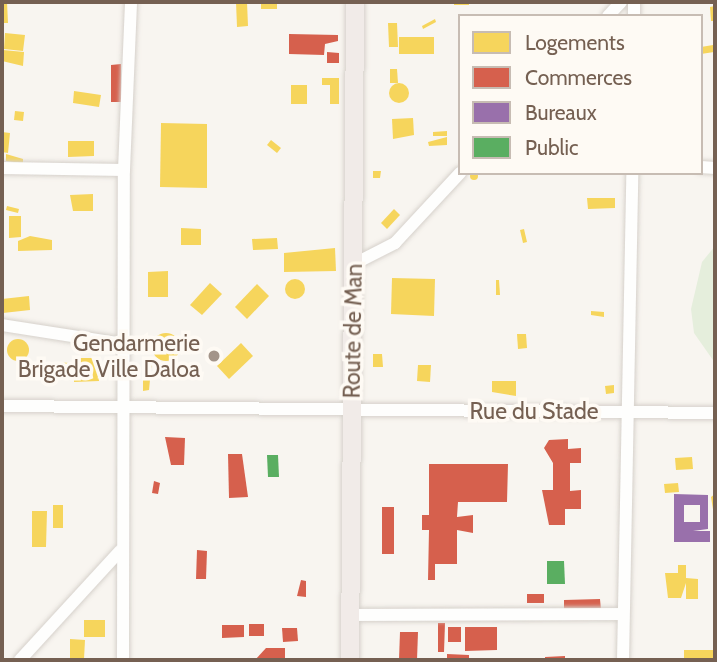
<!DOCTYPE html>
<style>
body{margin:0}
#map{position:relative;width:717px;height:662px;overflow:hidden;background:#f8f5f0;font-family:Cabin,sans-serif}
div>[style]{position:absolute}
[style*='--x']{left:calc(var(--x)*1px);top:calc(var(--y)*1px);width:calc(var(--w)*1px);rotate:calc(var(--a)*1deg)}
.green>*{inset:0;background:#e5eedc}
.homes>*{inset:0;background:#f6d55c}
.round{border-radius:50%}
.shops>*{inset:0;background:#d6604d}
.offices>*{inset:0;background:#9970ab}
.public>*{inset:0;background:#5aae61}
.roads{filter:drop-shadow(0 0 2px #d6d1cb) drop-shadow(0 0 2px #d6d1cb)}
.minor>*{height:12px;margin:-6px;padding:0 6px;transform-origin:6px;border-radius:6px;background:#fefefd}
.highway>*{height:18px;margin:-9px;padding:0 9px;transform-origin:9px;border-radius:9px;background:#f1ebe8}
.dots>*{width:19px;height:19px;translate:-50% -50%;box-sizing:border-box;border:4px solid #fefaf4;border-radius:50%}
span{translate:-50% -50%;white-space:nowrap;text-align:center;line-height:1.15;-webkit-text-stroke:7px #fefaf4;paint-order:stroke}
.street-label{font-size:23px;color:#756052}
.poi-label{font-size:23px;color:#756052}
.right{translate:-100% -50%;text-align:right}
.frame{position:absolute;inset:0;border:4px solid #756052;pointer-events:none}
.legend{position:absolute;left:458px;top:14px;width:245px;height:161px;box-sizing:border-box;background:#fefaf4;border:2px solid #c7bcb3;margin:0;padding:9px 12px;list-style:none;font-size:21px;color:#756052}
.legend li{display:flex;align-items:center;gap:14px;height:35px}
.legend b{width:35px;border:2px solid #c7bcb3}
</style>
<div id="map">
<div class="green">
<i style="clip-path:polygon(715px 246px,715px 363px,694px 333px,691px 309px,702px 262px)"></i>
</div>
<div class="homes">
<i style="clip-path:polygon(2px 2px,7px 2px,8px 23px,2px 23px)"></i>
<i style="clip-path:polygon(236px 2px,247px 2px,248px 26px,237px 27px)"></i>
<i style="clip-path:polygon(261px 2px,277px 2px,277px 9px,261px 9px)"></i>
<i style="clip-path:polygon(454px 2px,469px 2px,469px 5px,454px 5px)"></i>
<i style="clip-path:polygon(715px 6px,715px 21px,711px 21px,710px 7px)"></i>
<i style="clip-path:polygon(435px 19px,436px 22px,423px 29px,422px 26px)"></i>
<i style="clip-path:polygon(388px 23px,397px 23px,398px 47px,389px 47px)"></i>
<i style="clip-path:polygon(5px 33px,25px 35px,23px 51px,4px 49px)"></i>
<i style="clip-path:polygon(399px 37px,434px 37px,434px 54px,399px 54px)"></i>
<i style="clip-path:polygon(713px 45px,714px 52px,701px 54px,701px 47px)"></i>
<i style="clip-path:polygon(3px 50px,24px 52px,23px 66px,2px 61px)"></i>
<i style="clip-path:polygon(390px 69px,397px 69px,398px 83px,390px 83px)"></i>
<i style="clip-path:polygon(322px 78px,339px 78px,339px 104px,330px 104px,330px 85px,322px 85px)"></i>
<i class="round" style="left:389px;top:83px;width:20px;height:20px"></i>
<i style="clip-path:polygon(291px 85px,307px 85px,307px 104px,291px 104px)"></i>
<i style="clip-path:polygon(74px 91px,101px 95px,99px 107px,73px 103px)"></i>
<i style="clip-path:polygon(15px 111px,24px 112px,23px 121px,14px 120px)"></i>
<i style="clip-path:polygon(413px 118px,414px 135px,393px 139px,392px 119px)"></i>
<i style="clip-path:polygon(161px 123px,207px 124px,207px 188px,160px 187px)"></i>
<i style="clip-path:polygon(447px 131px,447px 136px,433px 136px,433px 132px)"></i>
<i style="clip-path:polygon(2px 132px,10px 133px,8px 153px,2px 152px)"></i>
<i style="clip-path:polygon(447px 137px,447px 145px,429px 146px,428px 142px)"></i>
<i style="clip-path:polygon(271px 140px,281px 148px,277px 153px,267px 145px)"></i>
<i style="clip-path:polygon(68px 141px,94px 141px,94px 156px,68px 157px)"></i>
<i style="clip-path:polygon(6px 154px,23px 159px,23px 163px,6px 161px)"></i>
<i style="clip-path:polygon(373px 171px,381px 171px,380px 178px,373px 178px)"></i>
<i class="round" style="left:470px;top:172px;width:8px;height:8px"></i>
<i style="clip-path:polygon(93px 194px,93px 211px,73px 211px,70px 195px)"></i>
<i style="clip-path:polygon(587px 198px,615px 198px,615px 208px,588px 209px)"></i>
<i style="clip-path:polygon(7px 206px,19px 209px,18px 213px,6px 210px)"></i>
<i style="clip-path:polygon(394px 209px,400px 215px,387px 229px,381px 223px)"></i>
<i style="clip-path:polygon(9px 216px,21px 216px,21px 237px,9px 238px)"></i>
<i style="clip-path:polygon(181px 228px,201px 229px,201px 245px,181px 245px)"></i>
<i style="clip-path:polygon(524px 229px,527px 242px,523px 243px,520px 230px)"></i>
<i style="clip-path:polygon(30px 236px,52px 240px,52px 250px,18px 251px,18px 241px)"></i>
<i style="clip-path:polygon(277px 238px,278px 249px,253px 250px,252px 239px)"></i>
<i style="clip-path:polygon(335px 248px,336px 271px,284px 272px,284px 253px)"></i>
<i style="clip-path:polygon(168px 271px,168px 297px,148px 297px,148px 272px)"></i>
<i style="clip-path:polygon(392px 278px,435px 279px,434px 316px,391px 314px)"></i>
<i class="round" style="left:285px;top:279px;width:20px;height:20px"></i>
<i style="clip-path:polygon(496px 280px,499px 280px,500px 295px,496px 295px)"></i>
<i style="clip-path:polygon(210px 283px,222px 294px,202px 315px,190px 305px)"></i>
<i style="clip-path:polygon(257px 284px,269px 296px,247px 319px,235px 307px)"></i>
<i style="clip-path:polygon(29px 296px,30px 310px,3px 313px,2px 299px)"></i>
<i style="clip-path:polygon(591px 311px,604px 312px,604px 317px,591px 315px)"></i>
<i class="round" style="left:152px;top:333px;width:28px;height:28px"></i>
<i style="clip-path:polygon(517px 334px,526px 334px,527px 348px,518px 349px)"></i>
<i class="round" style="left:7px;top:339px;width:22px;height:22px"></i>
<i style="clip-path:polygon(241px 343px,253px 356px,229px 379px,217px 366px)"></i>
<i style="clip-path:polygon(373px 354px,382px 354px,383px 367px,373px 367px)"></i>
<i style="clip-path:polygon(74px 358px,99px 358px,99px 381px,74px 382px)"></i>
<i style="clip-path:polygon(143px 358px,152px 358px,149px 390px,143px 391px)"></i>
<i style="clip-path:polygon(57px 362px,69px 363px,68px 379px,56px 378px)"></i>
<i style="clip-path:polygon(418px 365px,431px 365px,430px 382px,417px 381px)"></i>
<i style="clip-path:polygon(492px 381px,516px 381px,516px 396px,492px 392px)"></i>
<i style="clip-path:polygon(614px 385px,614px 393px,606px 394px,605px 386px)"></i>
<i style="clip-path:polygon(692px 457px,693px 469px,676px 470px,675px 458px)"></i>
<i style="clip-path:polygon(678px 483px,679px 492px,665px 493px,664px 484px)"></i>
<i style="clip-path:polygon(715px 494px,715px 522px,711px 497px)"></i>
<i style="clip-path:polygon(53px 505px,63px 505px,63px 528px,53px 528px)"></i>
<i style="clip-path:polygon(32px 511px,47px 511px,46px 547px,32px 547px)"></i>
<i style="clip-path:polygon(678px 565px,686px 565px,686px 578px,698px 579px,698px 599px,686px 599px,686px 583px,681px 598px,668px 598px,665px 573px,678px 573px)"></i>
<i style="clip-path:polygon(84px 620px,105px 620px,105px 637px,84px 637px)"></i>
<i style="clip-path:polygon(70px 639px,85px 640px,84px 659px,70px 659px)"></i>
<i style="clip-path:polygon(684px 650px,713px 650px,713px 660px,684px 660px)"></i>
</div>
<div class="shops">
<i style="clip-path:polygon(289px 34px,338px 35px,338px 41px,325px 44px,324px 55px,289px 54px)"></i>
<i style="clip-path:polygon(327px 52px,339px 53px,339px 63px,327px 63px)"></i>
<i style="clip-path:polygon(121px 64px,121px 102px,111px 102px,111px 65px)"></i>
<i style="clip-path:polygon(165px 437px,185px 438px,184px 465px,171px 465px)"></i>
<i style="clip-path:polygon(568px 439px,568px 449px,581px 448px,581px 463px,570px 463px,570px 491px,581px 490px,581px 509px,565px 509px,565px 525px,549px 525px,542px 490px,553px 490px,553px 463px,544px 448px,549px 440px)"></i>
<i style="clip-path:polygon(228px 454px,242px 454px,248px 497px,229px 498px)"></i>
<i style="clip-path:polygon(429px 464px,508px 464px,507px 502px,458px 502px,457px 517px,473px 515px,473px 533px,457px 530px,457px 564px,435px 564px,435px 580px,428px 580px,429px 530px,422px 530px,422px 515px,429px 515px)"></i>
<i style="clip-path:polygon(154px 481px,160px 483px,158px 494px,152px 493px)"></i>
<i style="clip-path:polygon(382px 507px,394px 507px,394px 554px,382px 554px)"></i>
<i style="clip-path:polygon(197px 550px,207px 551px,206px 579px,196px 579px)"></i>
<i style="clip-path:polygon(301px 580px,306px 581px,306px 597px,297px 596px)"></i>
<i style="clip-path:polygon(527px 594px,544px 594px,544px 603px,527px 603px)"></i>
<i style="clip-path:polygon(600px 599px,601px 610px,564px 609px,564px 600px)"></i>
<i style="clip-path:polygon(438px 623px,445px 623px,444px 652px,438px 652px)"></i>
<i style="clip-path:polygon(249px 624px,264px 624px,264px 636px,249px 636px)"></i>
<i style="clip-path:polygon(222px 625px,244px 625px,244px 637px,222px 638px)"></i>
<i style="clip-path:polygon(448px 627px,461px 627px,461px 642px,448px 642px)"></i>
<i style="clip-path:polygon(465px 627px,497px 627px,497px 650px,465px 651px)"></i>
<i style="clip-path:polygon(282px 628px,297px 628px,298px 641px,283px 642px)"></i>
<i style="clip-path:polygon(400px 632px,418px 632px,417px 660px,399px 660px)"></i>
<i style="clip-path:polygon(266px 648px,285px 648px,285px 660px,255px 660px)"></i>
<i style="clip-path:polygon(447px 654px,469px 655px,469px 660px,447px 660px)"></i>
<i style="clip-path:polygon(565px 656px,565px 660px,545px 660px,545px 657px)"></i>
</div>
<div class="offices">
<i style="clip-path:polygon(evenodd,674px 494px,708px 495px,708px 529px,693px 531px,710px 531px,710px 542px,674px 542px,674px 494px,684px 505px,700px 505px,700px 522px,684px 522px,684px 505px)"></i>
</div>
<div class="public">
<i style="clip-path:polygon(267px 455px,278px 455px,279px 477px,268px 477px)"></i>
<i style="clip-path:polygon(547px 561px,564px 561px,565px 584px,547px 584px)"></i>
</div>
<div class="roads">
<div class="minor">
<i style="--x:608;--y:16;--w:19;--a:-47"></i>
<i style="--x:634;--y:16;--w:14;--a:-90"></i>
<i style="--x:701;--y:167;--w:14;--a:4"></i>
<i style="--x:2;--y:168;--w:122;--a:0.9"></i>
<i style="--x:354;--y:264;--w:46;--a:-27.1"></i>
<i style="--x:395;--y:243;--w:96;--a:-47.1"></i>
<i style="--x:2;--y:325;--w:123;--a:8.9"></i>
<i style="--x:2;--y:406;--w:713;--a:0.56"></i>
<i style="--x:351;--y:615;--w:272;--a:-0.2"></i>
<i style="--x:20;--y:660;--w:148;--a:-47.5"></i>
<i style="--x:123;--y:660;--w:490;--a:-89.9"></i>
<i style="--x:124;--y:170;--w:168;--a:-87.6"></i>
<i style="--x:623;--y:660;--w:487;--a:-88.9"></i>
</div>
<div class="highway">
<i style="--x:350;--y:660;--w:658;--a:-89.56"></i>
</div>
</div>
<div class="dots">
<i style="left:214px;top:356px;background:#a39489"></i>
</div>
<div class="street-label">
<span style="left:353px;top:331px;rotate:-89deg">Route de Man</span>
<span style="left:534px;top:411px">Rue du Stade</span>
</div>
<div class="poi-label">
<span class="right" style="left:200px;top:356px">Gendarmerie<br>Brigade Ville Daloa</span>
</div>
<div class="frame"></div>
<ul class="legend">
<li><b style="height:19px;background:#f6d55c"></b>Logements</li>
<li><b style="height:19px;background:#d6604d"></b>Commerces</li>
<li><b style="height:19px;background:#9970ab"></b>Bureaux</li>
<li><b style="height:19px;background:#5aae61"></b>Public</li>
</ul>
</div>
